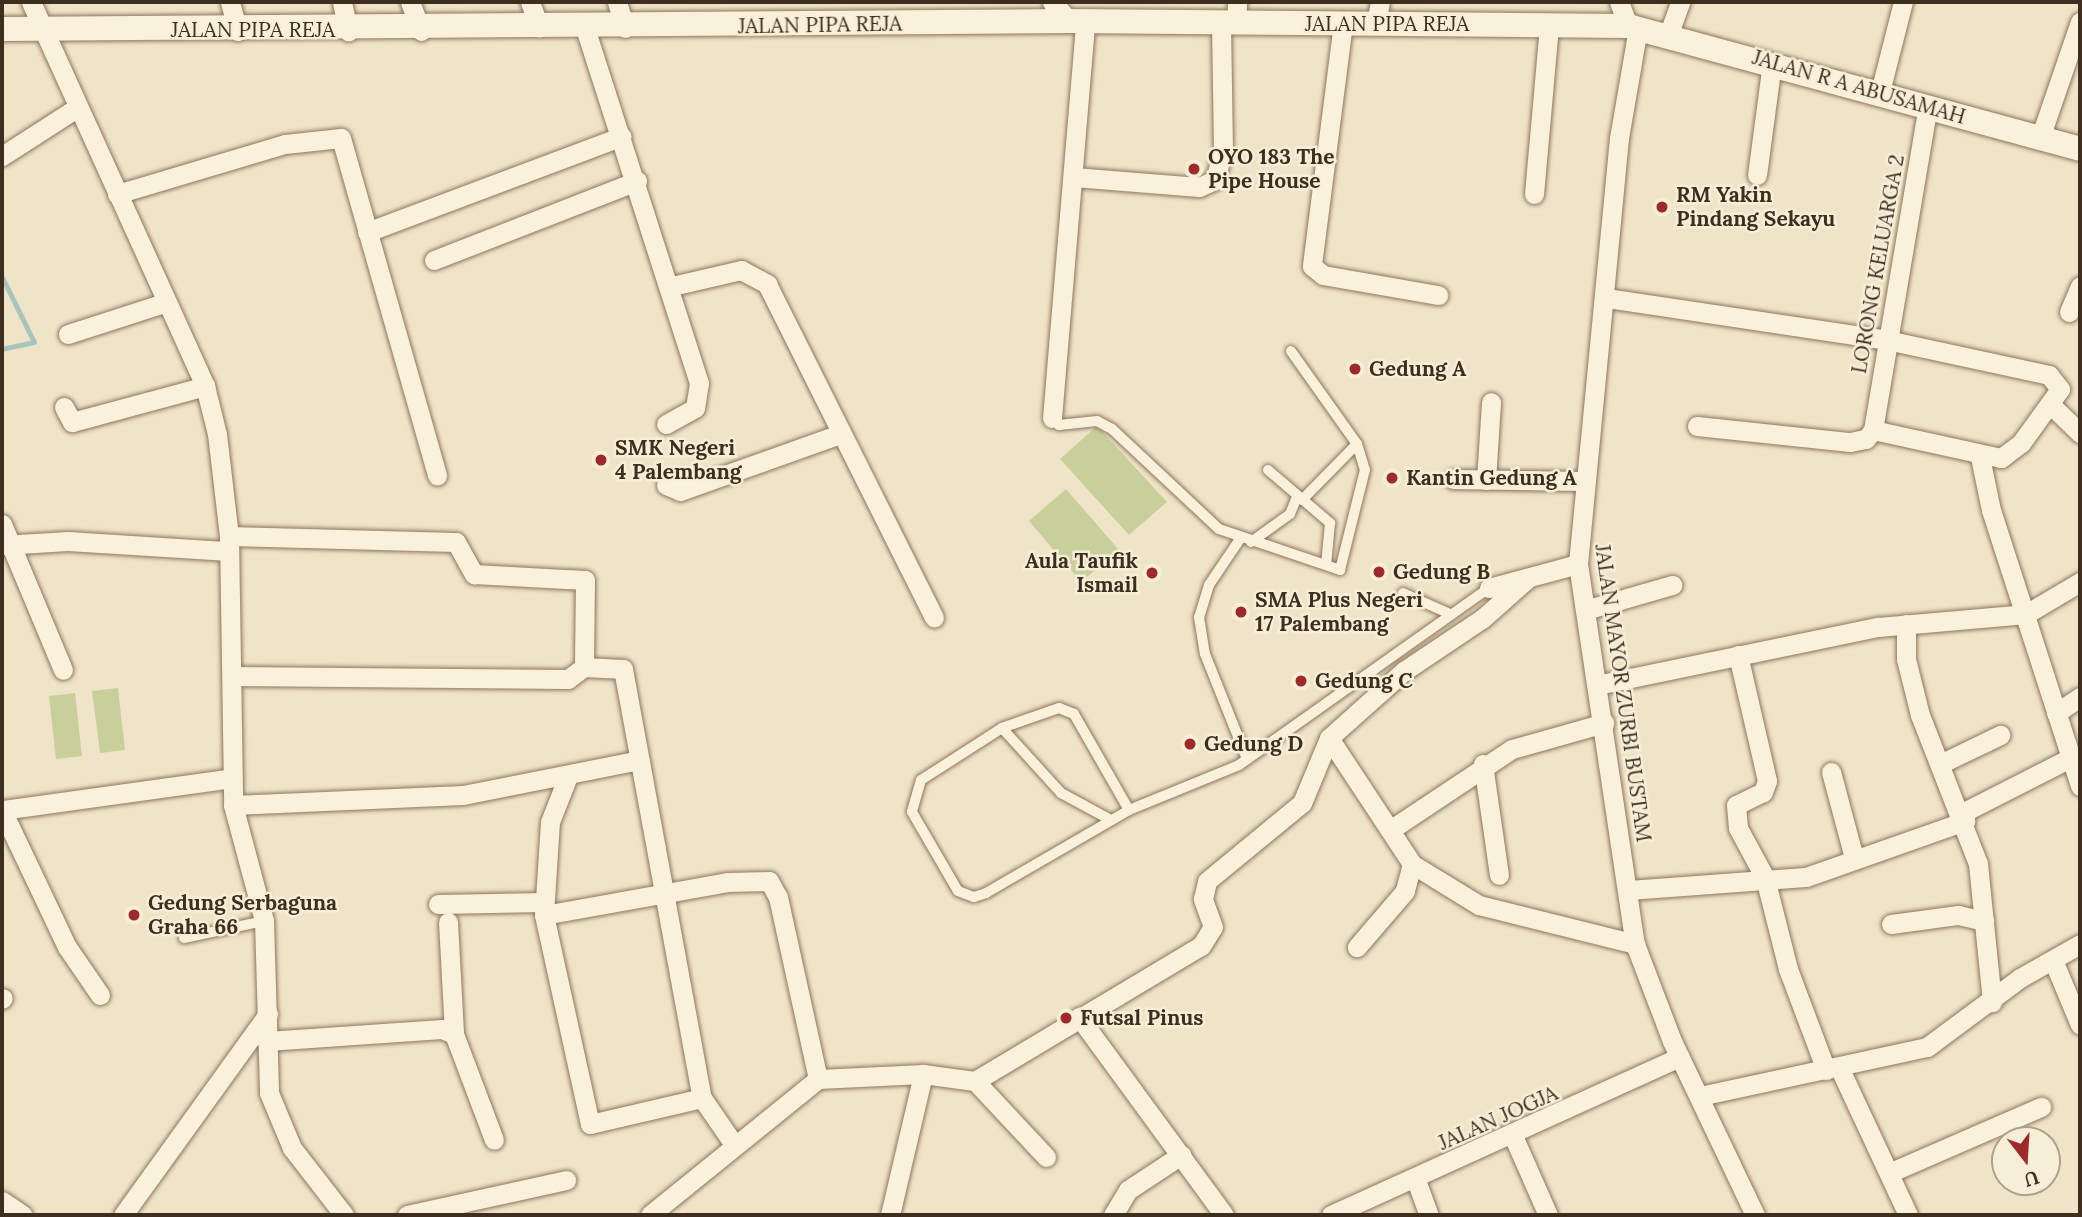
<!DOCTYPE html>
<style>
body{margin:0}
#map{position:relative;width:2082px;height:1217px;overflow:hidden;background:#f0e4c8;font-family:Lora,serif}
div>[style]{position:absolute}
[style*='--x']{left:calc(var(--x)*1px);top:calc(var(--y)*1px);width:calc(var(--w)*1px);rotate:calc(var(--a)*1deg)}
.green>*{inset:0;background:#c9cf9b}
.stream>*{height:5px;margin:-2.5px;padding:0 2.5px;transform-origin:2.5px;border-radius:2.5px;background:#a9c4bc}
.roads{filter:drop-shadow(0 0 2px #8d765c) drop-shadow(0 0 2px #8d765c)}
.service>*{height:10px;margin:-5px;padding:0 5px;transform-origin:5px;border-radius:5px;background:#faf1dc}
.minor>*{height:19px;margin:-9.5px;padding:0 9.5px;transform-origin:9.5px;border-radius:9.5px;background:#faf1dc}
.tertiary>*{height:24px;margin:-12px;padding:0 12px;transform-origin:12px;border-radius:12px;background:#faf1dc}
.dots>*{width:19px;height:19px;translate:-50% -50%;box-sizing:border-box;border:4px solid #f7eed8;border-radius:50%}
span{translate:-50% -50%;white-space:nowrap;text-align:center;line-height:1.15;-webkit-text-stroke:5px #f7eed8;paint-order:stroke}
.street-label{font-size:21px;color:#3d2e20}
.poi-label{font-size:21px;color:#3d2e20;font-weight:700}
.left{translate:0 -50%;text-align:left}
.right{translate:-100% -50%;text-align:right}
.frame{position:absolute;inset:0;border:4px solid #3d2e20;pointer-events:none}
.north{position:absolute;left:1991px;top:1126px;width:70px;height:70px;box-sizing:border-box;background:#f7eed8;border:2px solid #ada18e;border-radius:50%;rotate:163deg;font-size:19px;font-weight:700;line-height:28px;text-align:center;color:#3d2e20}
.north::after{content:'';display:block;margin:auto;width:24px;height:32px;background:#9e2a2b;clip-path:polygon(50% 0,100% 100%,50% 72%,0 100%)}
</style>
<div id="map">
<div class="green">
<i style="clip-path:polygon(1097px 426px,1167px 502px,1129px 535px,1060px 459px)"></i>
<i style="clip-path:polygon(1066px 489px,1119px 550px,1081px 582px,1029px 521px)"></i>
<i style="clip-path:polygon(118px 688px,125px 750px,100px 753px,92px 691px)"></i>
<i style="clip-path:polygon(75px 693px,82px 756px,56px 759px,49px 696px)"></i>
</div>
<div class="stream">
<i style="--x:2;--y:277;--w:72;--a:63.8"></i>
<i style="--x:34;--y:342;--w:33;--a:168"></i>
</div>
<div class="roads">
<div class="service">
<i style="--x:1052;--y:418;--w:10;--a:45"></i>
<i style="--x:1059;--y:425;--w:38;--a:-6"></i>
<i style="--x:1097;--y:421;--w:17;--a:28"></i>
<i style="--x:1112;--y:429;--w:146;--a:43.1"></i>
<i style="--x:1219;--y:529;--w:128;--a:18.7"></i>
<i style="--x:1340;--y:570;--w:103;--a:-76"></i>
<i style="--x:1365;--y:470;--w:27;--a:-107"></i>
<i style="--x:1357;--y:444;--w:114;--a:-125.4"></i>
<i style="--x:1268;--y:470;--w:82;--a:40.5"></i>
<i style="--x:1330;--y:523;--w:42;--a:95.4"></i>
<i style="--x:1302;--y:500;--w:78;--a:-45.5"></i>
<i style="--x:1240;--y:539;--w:55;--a:124"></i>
<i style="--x:1209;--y:585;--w:34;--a:107"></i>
<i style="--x:1199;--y:617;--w:37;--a:81"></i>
<i style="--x:1205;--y:654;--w:113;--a:68.2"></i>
<i style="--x:1251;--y:542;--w:48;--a:-35.7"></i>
<i style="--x:1290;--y:514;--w:18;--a:-68"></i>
<i style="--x:1403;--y:593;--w:49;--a:24"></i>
<i style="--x:1002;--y:728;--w:88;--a:47.8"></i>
<i style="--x:1061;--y:793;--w:57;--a:28.4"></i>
<i style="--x:1129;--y:810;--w:111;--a:-119.8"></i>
<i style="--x:1074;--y:714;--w:16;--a:-158"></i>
<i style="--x:1059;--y:708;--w:60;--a:160.7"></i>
<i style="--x:1002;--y:728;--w:96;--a:147.3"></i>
<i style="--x:921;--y:780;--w:33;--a:106"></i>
<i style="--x:912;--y:812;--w:91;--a:59.8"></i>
<i style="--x:958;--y:891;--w:17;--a:21"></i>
<i style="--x:974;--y:897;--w:13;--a:-18"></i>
<i style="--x:986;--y:893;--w:165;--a:-30.1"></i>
<i style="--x:1129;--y:810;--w:119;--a:-22.2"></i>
<i style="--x:1239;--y:765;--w:306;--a:-35.3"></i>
<i style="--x:184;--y:938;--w:82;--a:-12"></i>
</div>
<div class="minor">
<i style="--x:31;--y:2;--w:422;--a:65.6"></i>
<i style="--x:205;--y:386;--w:49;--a:76"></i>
<i style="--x:217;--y:434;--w:103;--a:83.3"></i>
<i style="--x:229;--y:536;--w:269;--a:89.1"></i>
<i style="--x:233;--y:805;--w:120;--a:75"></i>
<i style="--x:264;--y:921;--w:172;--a:88.3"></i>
<i style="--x:269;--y:1093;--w:60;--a:67.3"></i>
<i style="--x:292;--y:1148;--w:85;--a:52.2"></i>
<i style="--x:230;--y:2;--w:30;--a:75"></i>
<i style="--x:342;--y:2;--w:30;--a:78"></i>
<i style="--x:410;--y:2;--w:31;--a:69"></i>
<i style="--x:530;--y:2;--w:27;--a:70"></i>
<i style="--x:617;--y:2;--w:27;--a:73"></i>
<i style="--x:1052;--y:2;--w:26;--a:47"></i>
<i style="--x:1619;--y:2;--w:26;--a:69"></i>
<i style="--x:1343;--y:23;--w:245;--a:97.3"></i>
<i style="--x:1312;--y:266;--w:14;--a:39"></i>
<i style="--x:1323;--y:275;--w:117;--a:9.9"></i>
<i style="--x:1236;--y:24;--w:22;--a:-87"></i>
<i style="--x:1376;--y:24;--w:22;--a:-80"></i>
<i style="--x:585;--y:28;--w:373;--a:72.2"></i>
<i style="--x:699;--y:383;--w:25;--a:99"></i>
<i style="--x:695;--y:408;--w:33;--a:151"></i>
<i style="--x:1638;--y:28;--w:112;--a:99.8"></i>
<i style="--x:1619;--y:138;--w:428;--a:95.5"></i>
<i style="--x:1578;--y:564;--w:384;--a:81.5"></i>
<i style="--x:1635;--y:944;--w:104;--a:69.1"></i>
<i style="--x:1672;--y:1041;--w:193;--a:64.5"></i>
<i style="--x:1669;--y:33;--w:33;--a:-70"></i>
<i style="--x:1880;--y:92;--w:93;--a:-75.7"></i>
<i style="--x:2040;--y:138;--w:123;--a:-71"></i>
<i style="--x:2;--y:156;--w:90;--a:-32.8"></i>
<i style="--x:1757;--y:175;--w:113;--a:-82.4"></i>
<i style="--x:1074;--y:177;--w:125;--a:4.6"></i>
<i style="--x:1199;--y:187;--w:17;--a:-24"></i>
<i style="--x:1215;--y:180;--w:31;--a:-75"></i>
<i style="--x:1223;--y:150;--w:127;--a:-90.9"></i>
<i style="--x:117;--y:194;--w:175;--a:-16.6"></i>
<i style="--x:285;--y:144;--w:56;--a:-6.1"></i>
<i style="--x:341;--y:138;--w:351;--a:74.1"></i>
<i style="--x:1534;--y:194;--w:170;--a:-84.9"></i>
<i style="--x:367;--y:232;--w:272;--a:-20.6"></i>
<i style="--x:434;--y:260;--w:218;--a:-21.3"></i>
<i style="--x:672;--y:286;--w:71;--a:-13.1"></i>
<i style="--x:741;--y:270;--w:30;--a:28"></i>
<i style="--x:767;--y:284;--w:373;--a:63.4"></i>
<i style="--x:1607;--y:298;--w:283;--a:8.5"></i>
<i style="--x:1887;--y:340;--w:166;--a:12.2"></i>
<i style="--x:2049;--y:375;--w:18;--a:52"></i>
<i style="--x:2060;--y:389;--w:67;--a:125.8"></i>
<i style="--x:2021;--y:443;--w:25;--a:143"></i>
<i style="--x:2001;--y:458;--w:131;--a:-167.7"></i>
<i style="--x:2069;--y:312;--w:28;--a:-67"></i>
<i style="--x:68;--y:334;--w:101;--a:-17.9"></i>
<i style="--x:2052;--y:406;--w:39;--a:44"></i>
<i style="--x:64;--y:407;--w:17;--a:62"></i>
<i style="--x:72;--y:422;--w:138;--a:-15.1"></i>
<i style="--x:1052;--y:418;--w:397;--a:-85.2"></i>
<i style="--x:1697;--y:426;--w:154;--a:6"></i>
<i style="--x:1850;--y:442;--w:16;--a:-11"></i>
<i style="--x:1866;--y:439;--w:11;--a:-52"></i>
<i style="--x:1873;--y:430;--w:329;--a:-80.4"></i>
<i style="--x:1980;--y:457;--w:54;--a:78.3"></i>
<i style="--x:1991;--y:510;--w:290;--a:72.1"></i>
<i style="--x:1453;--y:479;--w:129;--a:0.9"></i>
<i style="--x:1486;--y:480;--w:78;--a:-86.3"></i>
<i style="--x:666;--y:485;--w:15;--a:23"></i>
<i style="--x:680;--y:491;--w:170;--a:-19.6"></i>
<i style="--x:2;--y:524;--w:158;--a:67.3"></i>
<i style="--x:229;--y:536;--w:227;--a:1.5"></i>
<i style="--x:456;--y:542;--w:37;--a:61"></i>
<i style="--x:474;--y:574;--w:111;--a:3.1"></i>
<i style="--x:585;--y:580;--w:87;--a:90.7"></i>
<i style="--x:2;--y:545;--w:66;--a:-3.5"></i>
<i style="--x:68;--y:541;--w:161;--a:3.6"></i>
<i style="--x:1489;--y:588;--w:92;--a:-15.1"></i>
<i style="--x:1585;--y:610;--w:91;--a:-16"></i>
<i style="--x:1906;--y:624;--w:35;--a:90"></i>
<i style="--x:1906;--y:659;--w:58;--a:76"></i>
<i style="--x:1920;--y:715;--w:160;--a:68.7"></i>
<i style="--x:1978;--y:864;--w:139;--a:84.2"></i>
<i style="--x:1738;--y:655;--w:129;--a:77"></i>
<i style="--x:1767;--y:781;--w:12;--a:110"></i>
<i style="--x:1763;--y:792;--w:30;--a:154"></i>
<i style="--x:1736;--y:805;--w:23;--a:85"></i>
<i style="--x:1738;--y:828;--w:57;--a:61.6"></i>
<i style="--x:1765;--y:878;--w:94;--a:75.8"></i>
<i style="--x:1788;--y:969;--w:108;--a:69.4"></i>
<i style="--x:232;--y:676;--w:336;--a:0.5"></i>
<i style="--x:568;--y:679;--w:20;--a:-37"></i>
<i style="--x:584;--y:667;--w:39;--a:3"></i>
<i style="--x:623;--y:669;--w:436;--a:79.6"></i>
<i style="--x:702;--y:1098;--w:55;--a:55.4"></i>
<i style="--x:1597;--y:685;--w:287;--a:-11.7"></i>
<i style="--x:1878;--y:627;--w:149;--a:-5"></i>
<i style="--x:2026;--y:614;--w:63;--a:-30.7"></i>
<i style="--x:2056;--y:713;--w:29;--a:-34"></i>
<i style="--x:1329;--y:738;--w:151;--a:56.6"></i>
<i style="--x:1412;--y:864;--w:28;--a:105"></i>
<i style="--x:1405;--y:891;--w:74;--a:130.6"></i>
<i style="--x:1483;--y:764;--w:112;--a:81.8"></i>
<i style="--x:1940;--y:764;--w:67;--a:-25.8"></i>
<i style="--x:1831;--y:772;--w:89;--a:75"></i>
<i style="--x:568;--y:776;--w:49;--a:111.4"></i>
<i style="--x:550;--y:822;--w:93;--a:93.7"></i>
<i style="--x:544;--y:915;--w:214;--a:77.6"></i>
<i style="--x:590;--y:1124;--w:115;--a:-13.1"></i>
<i style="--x:233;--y:805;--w:230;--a:-2.5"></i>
<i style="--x:463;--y:795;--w:180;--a:-11.2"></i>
<i style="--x:1962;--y:813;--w:119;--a:-27"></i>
<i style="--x:1390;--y:830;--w:146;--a:-33.6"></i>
<i style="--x:1512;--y:749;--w:96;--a:-15.8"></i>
<i style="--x:1412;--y:864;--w:79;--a:31.5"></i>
<i style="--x:1479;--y:905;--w:161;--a:14"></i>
<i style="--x:1628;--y:890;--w:178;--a:-4.2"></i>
<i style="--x:1806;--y:877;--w:169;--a:-19.4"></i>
<i style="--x:438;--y:904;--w:106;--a:-1.1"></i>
<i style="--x:544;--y:915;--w:186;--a:-10.2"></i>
<i style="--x:727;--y:882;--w:42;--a:-1.4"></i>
<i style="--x:769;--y:881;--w:18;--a:61"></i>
<i style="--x:778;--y:897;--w:186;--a:77.6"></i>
<i style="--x:448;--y:922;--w:112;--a:86.9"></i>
<i style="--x:1891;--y:924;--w:68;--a:-7.7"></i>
<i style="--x:1958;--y:915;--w:27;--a:13"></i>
<i style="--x:2053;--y:960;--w:70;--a:67.4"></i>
<i style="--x:100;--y:995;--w:58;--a:-124.5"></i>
<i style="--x:67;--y:947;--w:152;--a:-115.4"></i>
<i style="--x:2;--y:810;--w:232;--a:-7.9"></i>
<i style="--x:2;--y:999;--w:1;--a:-45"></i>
<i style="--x:1079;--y:1017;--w:245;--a:53.8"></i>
<i style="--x:267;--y:1041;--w:175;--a:-3.9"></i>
<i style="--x:442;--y:1029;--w:13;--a:23"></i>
<i style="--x:454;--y:1034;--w:113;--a:69.3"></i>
<i style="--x:1839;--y:1067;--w:163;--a:65"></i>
<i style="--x:975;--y:1081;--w:104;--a:46.9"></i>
<i style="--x:1700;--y:1096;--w:232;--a:-12.2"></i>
<i style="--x:1927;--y:1047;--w:116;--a:-36.6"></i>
<i style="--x:2020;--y:978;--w:69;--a:-29.5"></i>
<i style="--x:1514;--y:1138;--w:84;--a:66.2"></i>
<i style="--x:1889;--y:1173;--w:166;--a:-23.5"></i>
<i style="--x:1416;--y:1180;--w:37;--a:70"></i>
<i style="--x:2;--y:1201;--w:25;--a:34"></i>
<i style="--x:123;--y:1215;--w:248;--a:-54.2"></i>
<i style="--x:407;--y:1215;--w:163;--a:-12.4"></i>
<i style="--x:650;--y:1215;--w:216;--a:-39"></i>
<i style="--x:818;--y:1079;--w:105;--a:-2.7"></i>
<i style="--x:923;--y:1074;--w:52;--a:7.7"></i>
<i style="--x:975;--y:1081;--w:263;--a:-30.9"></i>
<i style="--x:1201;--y:946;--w:22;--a:-58"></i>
<i style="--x:1213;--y:927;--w:30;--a:-110"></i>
<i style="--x:1203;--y:899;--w:18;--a:-77"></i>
<i style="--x:1207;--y:881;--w:123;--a:-39.4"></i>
<i style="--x:1302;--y:803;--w:70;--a:-67.4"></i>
<i style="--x:1329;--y:738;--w:101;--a:-41.8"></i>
<i style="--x:1404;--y:671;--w:95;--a:-33.9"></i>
<i style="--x:1483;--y:618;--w:60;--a:-41.6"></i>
<i style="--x:890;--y:1215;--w:145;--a:-76.8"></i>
<i style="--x:1113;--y:1215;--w:29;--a:-59"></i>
<i style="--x:1128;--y:1190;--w:64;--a:-33.4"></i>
<i style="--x:1331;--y:1215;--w:383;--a:-24.4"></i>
</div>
<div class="tertiary">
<i style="--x:2;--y:29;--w:1068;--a:-0.43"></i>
<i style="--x:1070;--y:21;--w:558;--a:0.51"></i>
<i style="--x:1628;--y:26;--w:468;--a:15.2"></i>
</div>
</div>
<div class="dots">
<i style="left:1194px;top:169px;background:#9e2a2b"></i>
<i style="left:1662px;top:207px;background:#9e2a2b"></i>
<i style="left:1355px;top:369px;background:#9e2a2b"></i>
<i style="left:601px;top:460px;background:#9e2a2b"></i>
<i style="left:1392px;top:478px;background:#9e2a2b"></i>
<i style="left:1379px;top:572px;background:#9e2a2b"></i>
<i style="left:1152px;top:573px;background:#9e2a2b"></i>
<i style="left:1241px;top:612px;background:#9e2a2b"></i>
<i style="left:1301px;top:681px;background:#9e2a2b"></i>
<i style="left:1190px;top:744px;background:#9e2a2b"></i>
<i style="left:134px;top:915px;background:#9e2a2b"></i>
<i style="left:1066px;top:1018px;background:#9e2a2b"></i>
</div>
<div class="street-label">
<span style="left:1387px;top:24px">JALAN PIPA REJA</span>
<span style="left:820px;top:25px;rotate:-1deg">JALAN PIPA REJA</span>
<span style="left:253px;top:30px">JALAN PIPA REJA</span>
<span style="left:1859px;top:87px;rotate:16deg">JALAN R A ABUSAMAH</span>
<span style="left:1878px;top:264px;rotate:-80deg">LORONG KELUARGA 2</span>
<span style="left:1623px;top:693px;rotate:82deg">JALAN MAYOR ZURBI BUSTAM</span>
<span style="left:1498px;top:1118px;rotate:-24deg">JALAN JOGJA</span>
</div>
<div class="poi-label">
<span class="left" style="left:1208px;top:169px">OYO 183 The<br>Pipe House</span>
<span class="left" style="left:1676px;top:207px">RM Yakin<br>Pindang Sekayu</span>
<span class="left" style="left:1369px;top:369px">Gedung A</span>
<span class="left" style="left:615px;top:460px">SMK Negeri<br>4 Palembang</span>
<span class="left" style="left:1406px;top:478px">Kantin Gedung A</span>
<span class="right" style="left:1138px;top:573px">Aula Taufik<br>Ismail</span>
<span class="left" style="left:1393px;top:572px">Gedung B</span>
<span class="left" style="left:1255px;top:612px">SMA Plus Negeri<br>17 Palembang</span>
<span class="left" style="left:1315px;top:681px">Gedung C</span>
<span class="left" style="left:1204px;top:744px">Gedung D</span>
<span class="left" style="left:148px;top:915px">Gedung Serbaguna<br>Graha 66</span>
<span class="left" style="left:1080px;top:1018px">Futsal Pinus</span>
</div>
<div class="frame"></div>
<div class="north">U</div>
</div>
